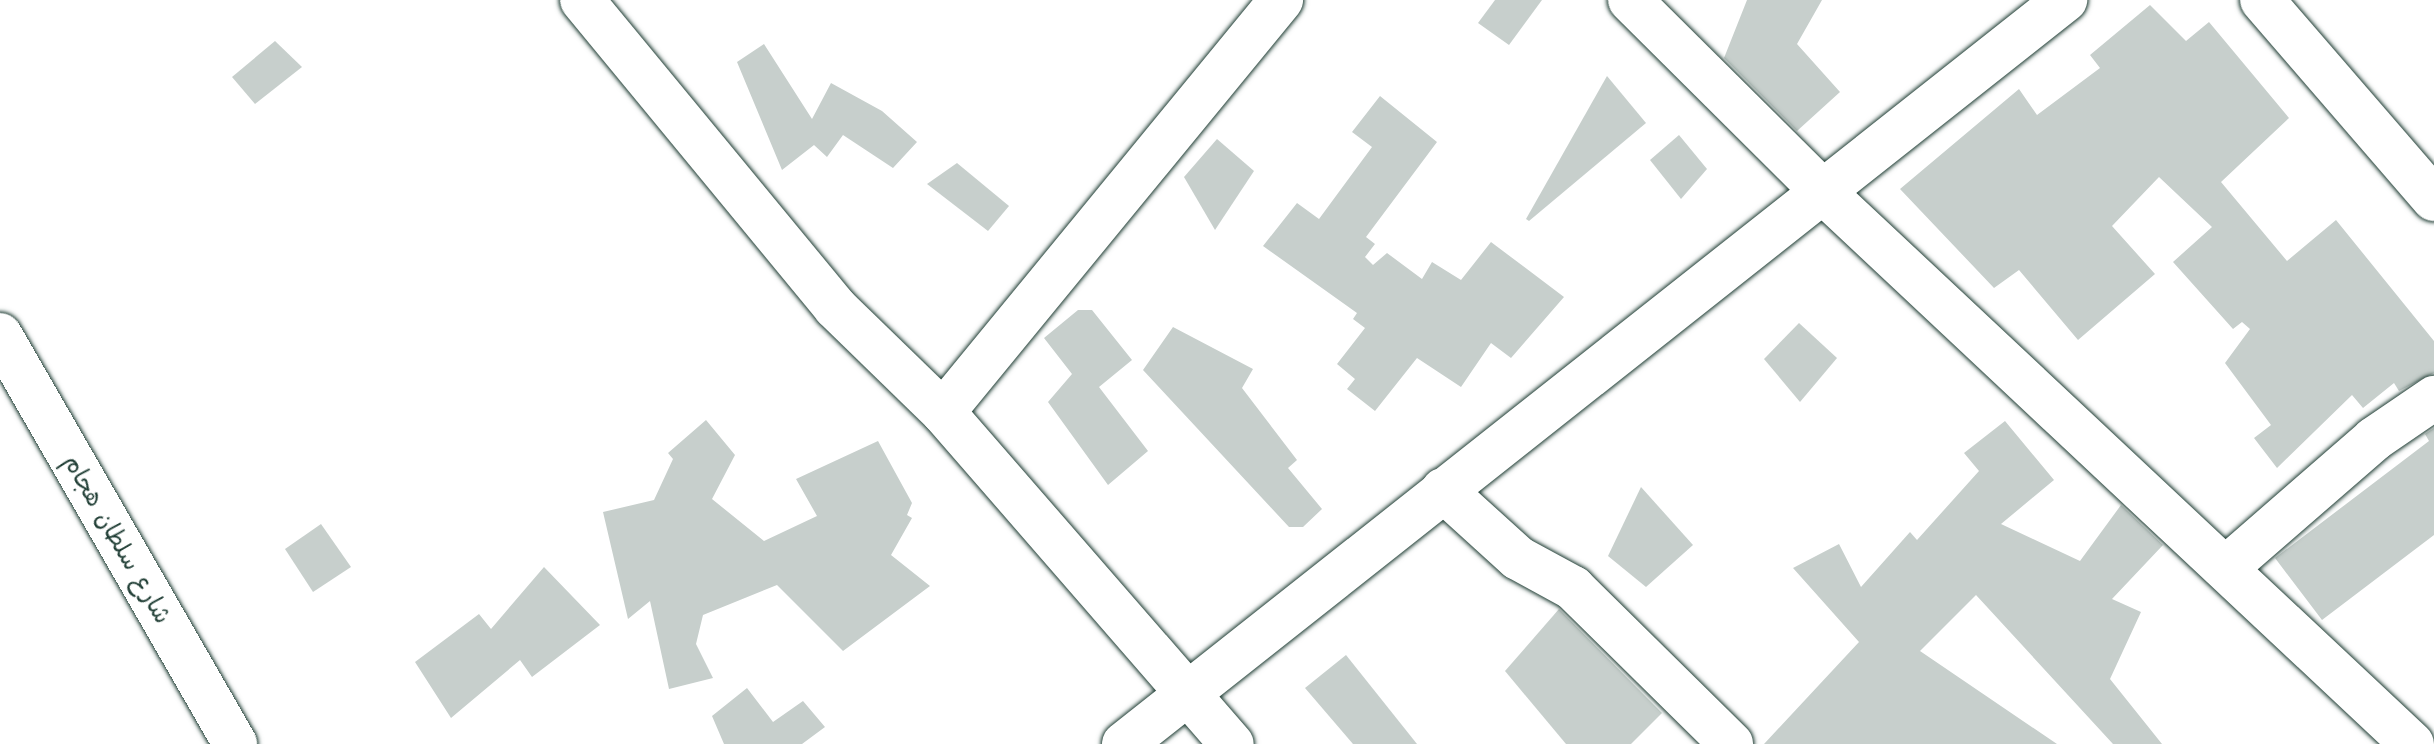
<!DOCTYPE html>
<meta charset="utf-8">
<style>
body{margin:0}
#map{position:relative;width:2434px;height:744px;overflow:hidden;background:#fff;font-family:"Architects Daughter","Playpen Sans Arabic",sans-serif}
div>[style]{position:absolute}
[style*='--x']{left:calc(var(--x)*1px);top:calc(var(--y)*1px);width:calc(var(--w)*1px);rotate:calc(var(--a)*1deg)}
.building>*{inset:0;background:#c7cfcc}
.roads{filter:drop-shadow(0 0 2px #1f3d34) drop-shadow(0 0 2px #1f3d34)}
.minor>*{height:44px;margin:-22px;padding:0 22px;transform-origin:22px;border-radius:22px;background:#fff}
.trunk>*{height:44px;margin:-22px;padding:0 22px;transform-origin:22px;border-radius:22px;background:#fff}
span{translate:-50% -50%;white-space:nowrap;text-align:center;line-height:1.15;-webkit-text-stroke:6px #fff;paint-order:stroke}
.street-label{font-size:24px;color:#1f3d34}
</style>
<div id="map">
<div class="building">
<i style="clip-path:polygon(1495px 0,1542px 0,1509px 45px,1478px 23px)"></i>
<i style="clip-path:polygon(1747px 0,1822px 0,1797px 44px,1840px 92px,1797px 131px,1724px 58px)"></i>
<i style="clip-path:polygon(2150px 5px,2186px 41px,2209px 22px,2289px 118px,2221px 182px,2287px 261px,2336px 220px,2434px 341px,2434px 373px,2399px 391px,2394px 383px,2363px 408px,2352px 395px,2277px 468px,2254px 438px,2271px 425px,2225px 363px,2250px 329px,2242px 322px,2233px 329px,2173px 262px,2212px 227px,2159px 177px,2112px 226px,2155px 274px,2078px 340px,2019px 270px,1994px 288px,1900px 189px,2019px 89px,2037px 115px,2100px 68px,2090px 55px)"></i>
<i style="clip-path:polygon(275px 41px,302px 67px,255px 104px,232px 77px)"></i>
<i style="clip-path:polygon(764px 44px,812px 119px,831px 83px,882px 111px,917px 142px,893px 168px,843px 135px,827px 157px,814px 145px,782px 170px,737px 62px)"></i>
<i style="clip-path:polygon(1607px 76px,1646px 123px,1529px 221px,1526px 219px)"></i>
<i style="clip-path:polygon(1380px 96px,1437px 142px,1366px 237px,1375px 244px,1365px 257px,1373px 265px,1387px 253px,1422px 279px,1432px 262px,1461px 280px,1491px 242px,1564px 297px,1511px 358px,1491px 343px,1461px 387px,1417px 358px,1375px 411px,1347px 389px,1355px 379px,1337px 364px,1365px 328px,1353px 319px,1357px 313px,1263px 246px,1297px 203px,1319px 219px,1372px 147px,1352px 132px)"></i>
<i style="clip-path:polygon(1679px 135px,1707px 169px,1681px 199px,1650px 160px)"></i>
<i style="clip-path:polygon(1217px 139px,1254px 171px,1215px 230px,1184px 177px)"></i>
<i style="clip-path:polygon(957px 163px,1009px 206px,988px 231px,927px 184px)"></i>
<i style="clip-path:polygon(1078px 310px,1092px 310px,1132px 360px,1099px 387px,1148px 451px,1108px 485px,1048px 402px,1072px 374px,1044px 338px)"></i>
<i style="clip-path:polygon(1799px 323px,1837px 358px,1800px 402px,1764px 359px)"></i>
<i style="clip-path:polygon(1173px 327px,1253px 369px,1242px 388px,1297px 460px,1288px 468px,1322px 509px,1303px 527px,1289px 527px,1143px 370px)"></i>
<i style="clip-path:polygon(706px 420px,735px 455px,712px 499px,764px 541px,817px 516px,796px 479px,878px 441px,912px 503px,907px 515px,912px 518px,891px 555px,930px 586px,843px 651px,777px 585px,703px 615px,696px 644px,713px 678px,669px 689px,650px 601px,628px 619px,603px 512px,654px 500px,673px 459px,668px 453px)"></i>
<i style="clip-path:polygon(2005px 421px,2054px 480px,2001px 524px,2080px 561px,2121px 505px,2163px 545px,2112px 599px,2141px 612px,2110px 679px,2162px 744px,2113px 744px,1976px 595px,1920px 651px,2057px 744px,1764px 744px,1859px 642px,1793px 568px,1839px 544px,1861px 587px,1910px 532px,1917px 540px,1979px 471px,1964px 453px)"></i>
<i style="clip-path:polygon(2434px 428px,2434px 535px,2322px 620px,2275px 558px,2429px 441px,2425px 434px)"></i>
<i style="clip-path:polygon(1641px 487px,1693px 545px,1646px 587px,1608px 556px)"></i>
<i style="clip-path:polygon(321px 524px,351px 567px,313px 592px,285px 549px)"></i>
<i style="clip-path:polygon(544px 567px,600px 625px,532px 677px,520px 660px,451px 718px,415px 662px,479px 614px,491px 629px)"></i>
<i style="clip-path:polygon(1559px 609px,1662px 713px,1631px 744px,1566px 744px,1505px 671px)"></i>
<i style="clip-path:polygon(1346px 655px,1417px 744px,1353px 744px,1305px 688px)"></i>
<i style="clip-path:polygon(747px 688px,773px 722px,803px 701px,825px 727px,802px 744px,724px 744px,712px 716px)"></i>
</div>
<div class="roads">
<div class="minor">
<i style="--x:582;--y:0;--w:398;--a:50.5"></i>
<i style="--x:835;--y:307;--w:151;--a:44.2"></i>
<i style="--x:943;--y:412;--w:440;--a:49"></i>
<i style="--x:1630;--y:0;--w:269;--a:44.8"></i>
<i style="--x:1821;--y:190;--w:810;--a:43.15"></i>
<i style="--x:2262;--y:0;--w:263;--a:49.2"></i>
<i style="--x:943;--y:412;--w:533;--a:-50.63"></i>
<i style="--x:1443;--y:490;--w:101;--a:42.2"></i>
<i style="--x:1518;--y:558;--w:63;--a:28.6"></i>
<i style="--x:1573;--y:588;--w:222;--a:44.6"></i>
<i style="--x:2227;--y:567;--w:195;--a:-41"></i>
<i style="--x:2374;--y:439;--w:73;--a:-34.3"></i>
<i style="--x:1124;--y:744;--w:1200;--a:-38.33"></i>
</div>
<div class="trunk">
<i style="--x:0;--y:335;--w:472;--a:60.1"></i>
</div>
</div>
<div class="street-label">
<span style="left:116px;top:540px;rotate:60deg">شارع سلطان هجام</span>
</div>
</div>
